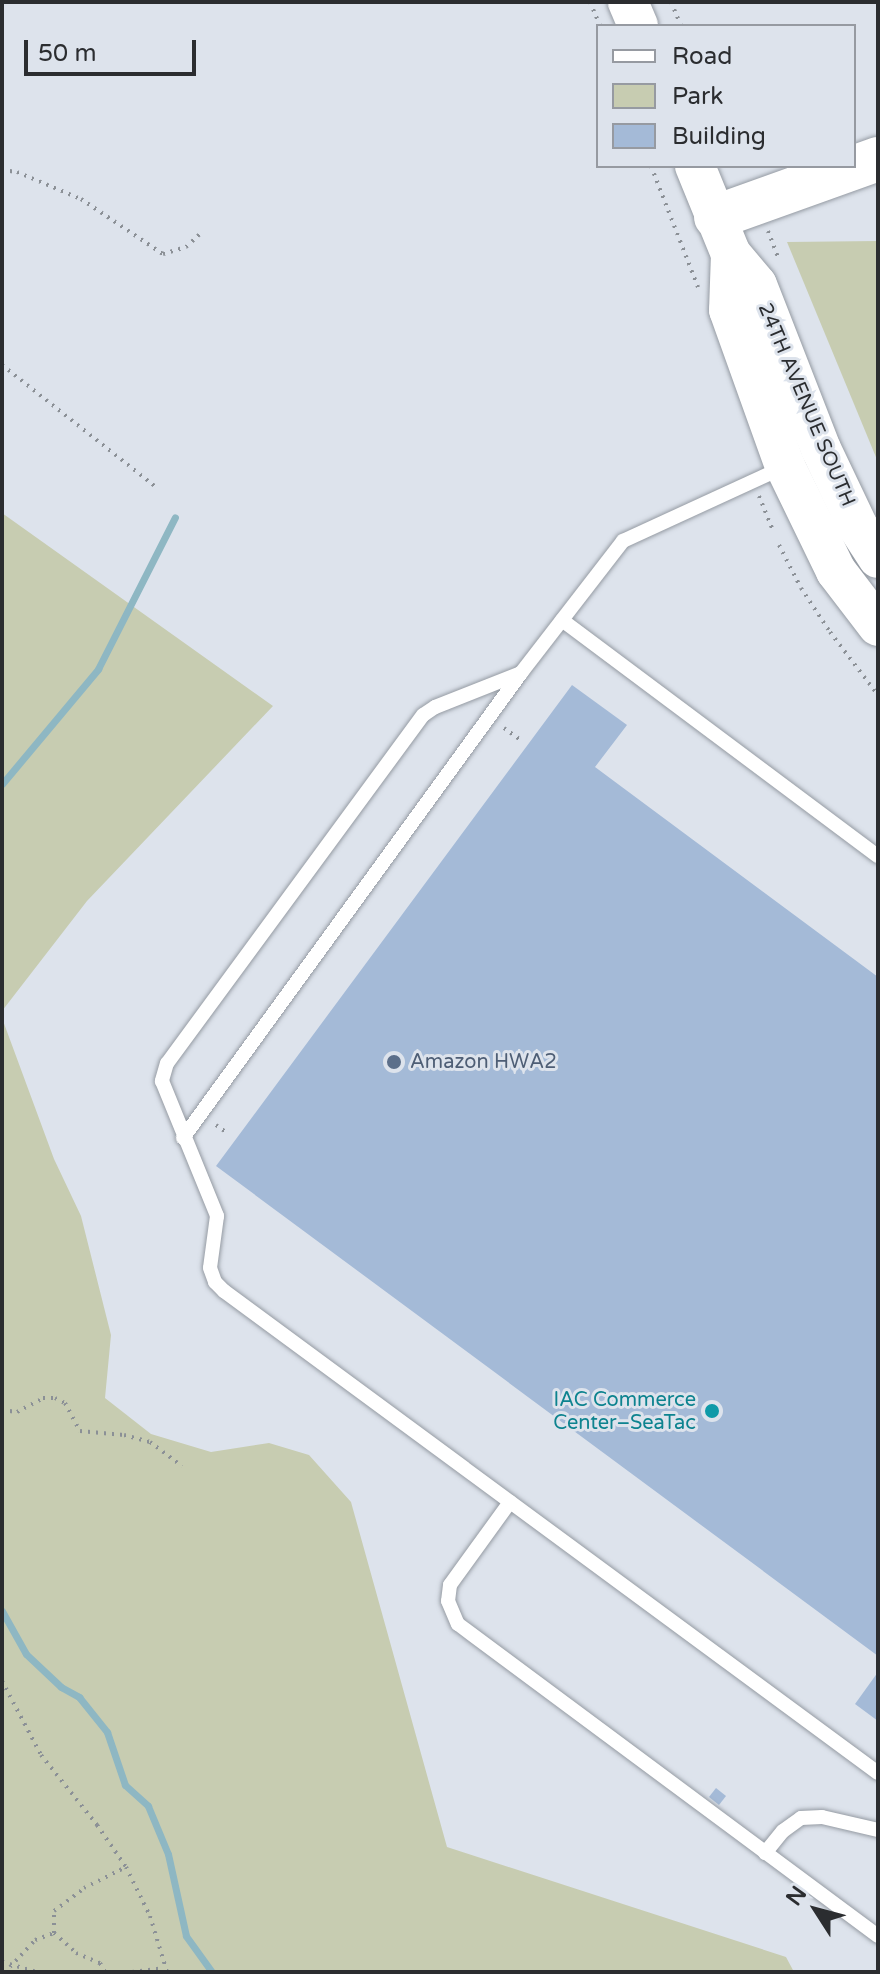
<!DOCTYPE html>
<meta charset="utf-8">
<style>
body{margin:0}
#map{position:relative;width:880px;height:1974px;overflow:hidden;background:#dde3ec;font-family:"Varela Round",sans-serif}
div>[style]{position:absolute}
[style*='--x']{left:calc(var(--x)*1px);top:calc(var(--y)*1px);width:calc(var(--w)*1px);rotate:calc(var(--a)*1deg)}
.green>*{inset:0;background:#c7ccb1}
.stream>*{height:7px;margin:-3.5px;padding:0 3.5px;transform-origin:3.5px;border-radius:3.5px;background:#8eb7c3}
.building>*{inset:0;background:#a4bad7}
.path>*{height:4px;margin-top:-2px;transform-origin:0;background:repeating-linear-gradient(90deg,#8b9096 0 2px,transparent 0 8px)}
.roads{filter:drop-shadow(0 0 2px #959ba3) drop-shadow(0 0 2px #959ba3)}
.lane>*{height:14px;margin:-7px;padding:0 7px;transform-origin:7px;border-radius:7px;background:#fff}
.secondary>*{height:40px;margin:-20px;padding:0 20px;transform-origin:20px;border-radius:20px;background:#fff}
.highway>*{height:44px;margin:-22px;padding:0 22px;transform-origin:22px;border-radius:22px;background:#fff}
.dots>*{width:22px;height:22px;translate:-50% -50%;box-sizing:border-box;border:4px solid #dde3ec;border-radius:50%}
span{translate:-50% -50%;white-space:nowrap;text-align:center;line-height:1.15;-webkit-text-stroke:6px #dde3ec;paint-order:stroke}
.street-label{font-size:20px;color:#2b2d30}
.service-label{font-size:20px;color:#4e5e75}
.left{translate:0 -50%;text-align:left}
.culture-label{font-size:20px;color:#0d838f}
.right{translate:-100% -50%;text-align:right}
.frame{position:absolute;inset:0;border:4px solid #2b2d30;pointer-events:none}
.legend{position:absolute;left:596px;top:24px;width:260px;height:144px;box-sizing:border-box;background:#dde3ec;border:2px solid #969aa1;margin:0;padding:10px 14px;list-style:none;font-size:24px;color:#2b2d30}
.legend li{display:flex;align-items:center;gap:16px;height:40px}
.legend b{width:40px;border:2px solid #969aa1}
.north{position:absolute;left:776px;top:1870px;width:80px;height:80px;-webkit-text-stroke:6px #dde3ec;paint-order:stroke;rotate:306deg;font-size:22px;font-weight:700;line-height:32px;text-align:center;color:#2b2d30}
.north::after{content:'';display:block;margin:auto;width:28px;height:36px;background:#2b2d30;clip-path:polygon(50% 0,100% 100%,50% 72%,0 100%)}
.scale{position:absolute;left:24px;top:40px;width:172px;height:36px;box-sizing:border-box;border:4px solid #2b2d30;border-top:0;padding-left:10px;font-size:24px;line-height:28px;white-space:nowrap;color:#2b2d30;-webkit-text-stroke:6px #dde3ec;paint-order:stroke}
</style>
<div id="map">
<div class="green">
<i style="clip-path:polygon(878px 241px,878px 462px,787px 242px)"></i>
<i style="clip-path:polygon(2px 513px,273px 706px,87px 901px,2px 1011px)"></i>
<i style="clip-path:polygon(2px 1018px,54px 1159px,81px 1216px,111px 1335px,105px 1398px,151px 1434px,211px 1452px,269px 1443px,309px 1455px,351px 1502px,447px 1847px,786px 1957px,794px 1972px,2px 1972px)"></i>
</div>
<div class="stream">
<i style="--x:2;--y:784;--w:150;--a:-50.1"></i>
<i style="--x:98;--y:669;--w:170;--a:-63.1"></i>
<i style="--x:2;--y:1611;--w:49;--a:60.8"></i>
<i style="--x:26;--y:1654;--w:48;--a:43.3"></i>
<i style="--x:61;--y:1687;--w:21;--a:29"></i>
<i style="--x:79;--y:1697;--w:45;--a:51.3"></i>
<i style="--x:107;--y:1732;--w:56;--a:71.2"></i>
<i style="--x:125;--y:1785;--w:31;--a:42"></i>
<i style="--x:148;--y:1806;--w:52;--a:67.4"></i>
<i style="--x:168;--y:1854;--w:84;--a:77.6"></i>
<i style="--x:186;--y:1936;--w:44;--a:54.2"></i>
</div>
<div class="building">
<i style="clip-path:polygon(572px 685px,627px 725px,595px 767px,878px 977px,878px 1656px,216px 1166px)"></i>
<i style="clip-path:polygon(878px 1672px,878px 1721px,855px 1704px)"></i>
<i style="clip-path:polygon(716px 1788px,726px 1796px,719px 1805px,709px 1797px)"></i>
</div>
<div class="path">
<i style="--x:590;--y:2;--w:26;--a:67"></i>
<i style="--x:671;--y:2;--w:26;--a:67"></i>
<i style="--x:651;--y:166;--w:130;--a:68.8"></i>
<i style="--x:2;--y:170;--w:15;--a:8"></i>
<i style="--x:17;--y:172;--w:69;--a:22.9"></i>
<i style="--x:81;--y:199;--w:99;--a:33.9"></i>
<i style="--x:163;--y:254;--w:24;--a:-17"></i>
<i style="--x:186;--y:247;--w:19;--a:-43"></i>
<i style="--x:768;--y:231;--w:31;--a:69"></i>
<i style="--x:2;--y:365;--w:198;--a:38.4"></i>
<i style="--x:759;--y:496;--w:37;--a:68"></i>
<i style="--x:779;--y:545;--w:48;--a:62.9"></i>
<i style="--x:801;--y:588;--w:53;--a:56.6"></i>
<i style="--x:830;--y:632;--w:79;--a:52.7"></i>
<i style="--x:504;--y:728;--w:19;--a:36"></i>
<i style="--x:216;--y:1125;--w:14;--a:36"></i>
<i style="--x:2;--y:1410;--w:15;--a:8"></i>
<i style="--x:17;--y:1412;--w:30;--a:-28"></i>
<i style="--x:43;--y:1398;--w:12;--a:0"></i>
<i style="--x:55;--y:1398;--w:11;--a:27"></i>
<i style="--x:65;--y:1403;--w:32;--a:62"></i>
<i style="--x:80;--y:1431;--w:44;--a:5.2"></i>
<i style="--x:124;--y:1435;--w:27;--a:15"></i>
<i style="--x:150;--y:1442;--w:40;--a:37"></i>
<i style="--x:2;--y:1681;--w:84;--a:62.2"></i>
<i style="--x:41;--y:1755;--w:90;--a:51.3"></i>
<i style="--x:97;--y:1825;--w:51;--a:55.4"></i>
<i style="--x:126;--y:1867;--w:55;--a:63.9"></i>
<i style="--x:150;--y:1916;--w:59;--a:73.1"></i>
<i style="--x:54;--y:1933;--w:30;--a:42"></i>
<i style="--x:76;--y:1953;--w:26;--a:23"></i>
<i style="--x:100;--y:1963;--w:10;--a:61"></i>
<i style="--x:2;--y:1962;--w:35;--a:16"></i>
<i style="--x:2;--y:1968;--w:8;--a:-7"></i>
<i style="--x:10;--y:1967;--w:37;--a:-47"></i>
<i style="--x:35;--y:1940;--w:20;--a:-20"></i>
<i style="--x:54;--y:1933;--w:22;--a:-90"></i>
<i style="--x:54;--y:1911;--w:38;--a:-37"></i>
<i style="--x:84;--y:1888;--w:47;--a:-26.6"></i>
<i style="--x:132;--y:1972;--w:31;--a:-7"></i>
</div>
<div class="roads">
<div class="lane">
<i style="--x:562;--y:620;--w:394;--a:36.8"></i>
<i style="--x:521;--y:673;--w:92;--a:158.4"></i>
<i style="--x:435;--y:707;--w:14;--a:146"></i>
<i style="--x:423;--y:715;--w:432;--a:126.3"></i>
<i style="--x:167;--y:1063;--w:19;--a:106"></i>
<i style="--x:162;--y:1081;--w:146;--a:67.8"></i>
<i style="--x:217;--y:1216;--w:52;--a:97.7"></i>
<i style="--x:210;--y:1268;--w:15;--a:70"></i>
<i style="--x:215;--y:1282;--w:13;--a:45"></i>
<i style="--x:224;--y:1291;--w:812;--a:36.39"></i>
<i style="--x:183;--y:1138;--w:575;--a:-53.99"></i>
<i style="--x:521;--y:673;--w:167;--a:-52.3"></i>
<i style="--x:623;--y:541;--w:177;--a:-24.7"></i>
<i style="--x:510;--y:1502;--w:102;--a:125.9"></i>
<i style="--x:450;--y:1585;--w:16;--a:97"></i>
<i style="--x:448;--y:1601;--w:25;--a:67"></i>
<i style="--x:458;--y:1624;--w:523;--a:36.61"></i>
<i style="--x:765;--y:1853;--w:28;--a:-51"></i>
<i style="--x:783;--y:1831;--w:22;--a:-36"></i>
<i style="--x:801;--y:1818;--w:21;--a:-3"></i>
<i style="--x:822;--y:1817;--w:57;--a:13.1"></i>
</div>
<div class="secondary">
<i style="--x:628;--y:2;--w:26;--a:67"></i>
<i style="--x:695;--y:166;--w:95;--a:67.8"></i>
<i style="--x:731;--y:254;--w:40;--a:50"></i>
<i style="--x:757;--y:285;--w:176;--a:68.7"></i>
<i style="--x:821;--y:449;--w:86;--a:64.6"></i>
<i style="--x:858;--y:527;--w:37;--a:57"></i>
<i style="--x:731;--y:254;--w:56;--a:92"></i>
<i style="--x:729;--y:310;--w:166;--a:70.3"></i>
<i style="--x:785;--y:466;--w:117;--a:64.1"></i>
<i style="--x:836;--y:571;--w:69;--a:52.6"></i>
</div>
<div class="highway">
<i style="--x:716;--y:217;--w:172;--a:-19.7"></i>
</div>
</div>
<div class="dots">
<i style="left:394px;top:1062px;background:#5c6f8a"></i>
<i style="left:712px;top:1411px;background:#0f9aa8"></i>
</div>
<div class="street-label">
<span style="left:806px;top:405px;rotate:67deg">24TH AVENUE SOUTH</span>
</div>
<div class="service-label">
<span class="left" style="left:410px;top:1062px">Amazon HWA2</span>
</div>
<div class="culture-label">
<span class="right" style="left:696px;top:1412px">IAC Commerce<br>Center–SeaTac</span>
</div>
<div class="frame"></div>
<ul class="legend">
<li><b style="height:10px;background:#fff"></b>Road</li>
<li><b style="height:22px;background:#c7ccb1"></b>Park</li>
<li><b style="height:22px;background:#a4bad7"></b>Building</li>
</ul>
<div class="north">N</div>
<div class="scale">50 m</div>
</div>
